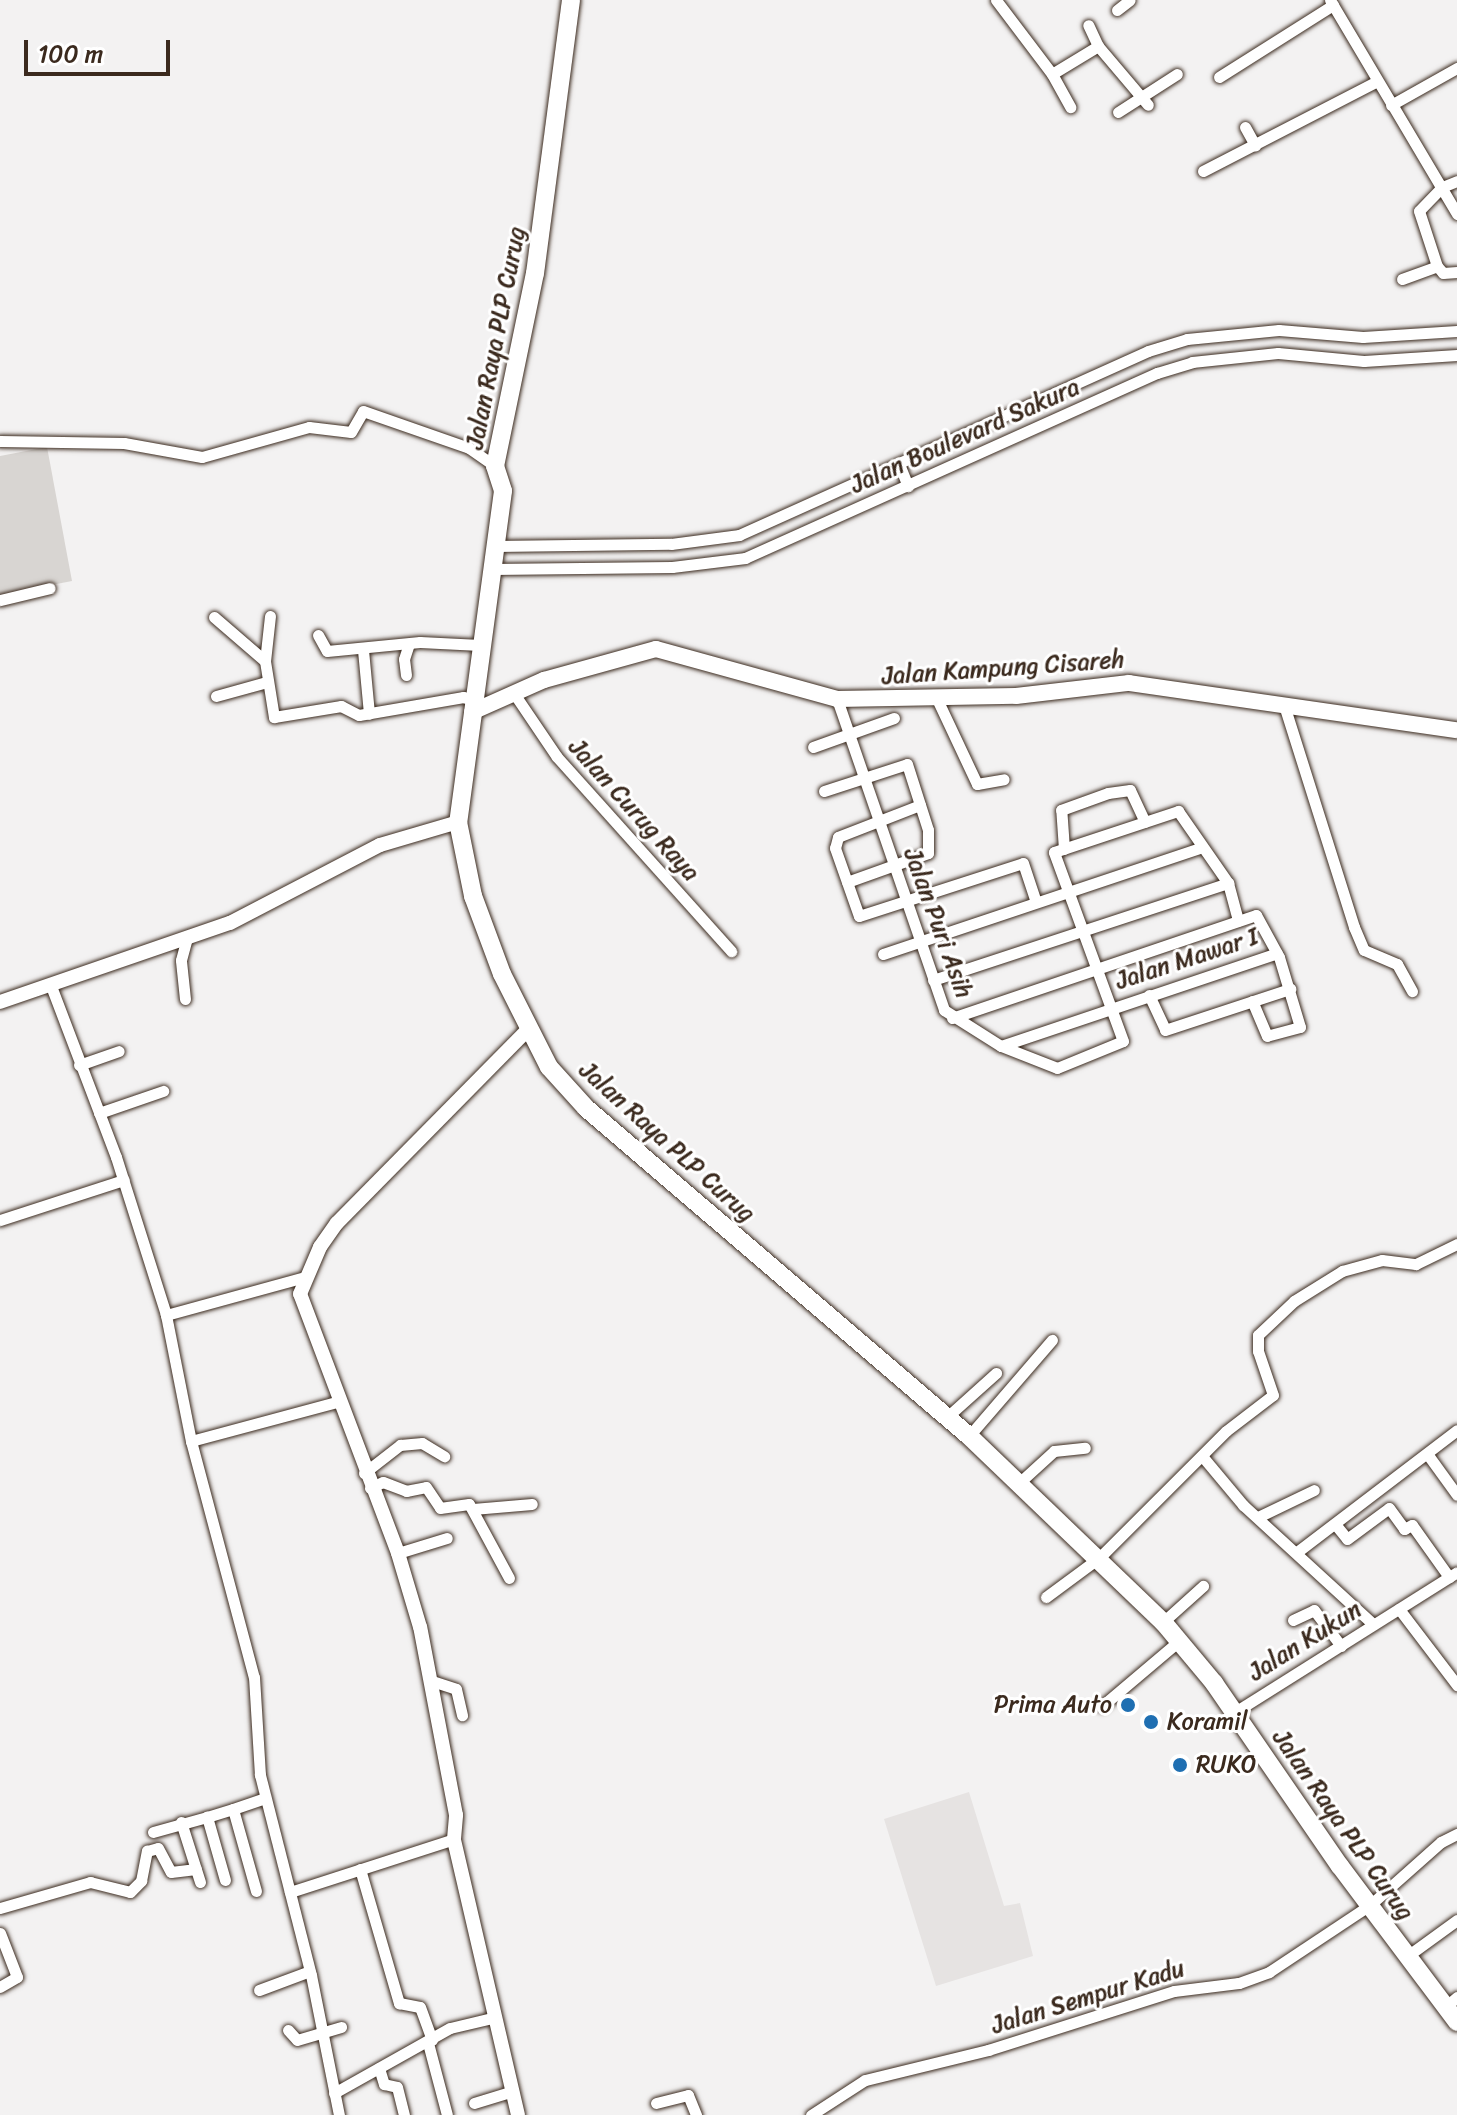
<!DOCTYPE html>
<style>
body{margin:0}
#map{position:relative;width:1457px;height:2115px;overflow:hidden;background:#f3f2f2;font-family:Sriracha,sans-serif}
div>[style]{position:absolute}
[style*='--x']{left:calc(var(--x)*1px);top:calc(var(--y)*1px);width:calc(var(--w)*1px);rotate:calc(var(--a)*1deg)}
.built>*{inset:0;background:#e6e3e2}
.green>*{inset:0;background:#d8d5d2}
.roads{filter:drop-shadow(0 0 2px #3b2a1e) drop-shadow(0 0 2px #3b2a1e)}
.minor>*{height:11px;margin:-5.5px;padding:0 5.5px;transform-origin:5.5px;border-radius:5.5px;background:#fff}
.tertiary>*{height:14px;margin:-7px;padding:0 7px;transform-origin:7px;border-radius:7px;background:#fff}
.secondary>*{height:16px;margin:-8px;padding:0 8px;transform-origin:8px;border-radius:8px;background:#fff}
.primary>*{height:18px;margin:-9px;padding:0 9px;transform-origin:9px;border-radius:9px;background:#fff}
.dots>*{width:22px;height:22px;translate:-50% -50%;box-sizing:border-box;border:4px solid #fff;border-radius:50%}
span{translate:-50% -50%;white-space:nowrap;text-align:center;line-height:1.15;-webkit-text-stroke:6px #fff;paint-order:stroke}
.street-label{font-size:24px;color:#3b2a1e}
.poi-label{font-size:24px;color:#3b2a1e}
.right{translate:-100% -50%;text-align:right}
.left{translate:0 -50%;text-align:left}
.scale{position:absolute;left:24px;top:40px;width:146px;height:36px;box-sizing:border-box;border:4px solid #3b2a1e;border-top:0;padding-left:10px;font-size:24px;line-height:28px;white-space:nowrap;color:#3b2a1e;-webkit-text-stroke:6px #fff;paint-order:stroke}
</style>
<div id="map">
<div class="built">
<i style="clip-path:polygon(969px 1792px,1004px 1906px,1020px 1903px,1033px 1956px,936px 1986px,884px 1819px)"></i>
</div>
<div class="green">
<i style="clip-path:polygon(47px 447px,72px 581px,0 595px,0 456px)"></i>
</div>
<div class="roads">
<div class="minor">
<i style="--x:996;--y:0;--w:93;--a:52.9"></i>
<i style="--x:1052;--y:74;--w:54;--a:-31.3"></i>
<i style="--x:1098;--y:46;--w:23;--a:-115"></i>
<i style="--x:1330;--y:0;--w:249;--a:59.3"></i>
<i style="--x:1117;--y:10;--w:16;--a:-38"></i>
<i style="--x:1098;--y:46;--w:77;--a:49.7"></i>
<i style="--x:1052;--y:74;--w:38;--a:61"></i>
<i style="--x:1219;--y:77;--w:135;--a:-32.3"></i>
<i style="--x:1391;--y:105;--w:76;--a:-29.3"></i>
<i style="--x:1118;--y:112;--w:70;--a:-32.8"></i>
<i style="--x:1245;--y:127;--w:21;--a:61"></i>
<i style="--x:1203;--y:171;--w:196;--a:-27.3"></i>
<i style="--x:1457;--y:181;--w:16;--a:158"></i>
<i style="--x:1442;--y:187;--w:33;--a:134"></i>
<i style="--x:1419;--y:211;--w:58;--a:71.9"></i>
<i style="--x:1437;--y:266;--w:9;--a:49"></i>
<i style="--x:1443;--y:273;--w:14;--a:-4"></i>
<i style="--x:1402;--y:279;--w:37;--a:-20"></i>
<i style="--x:0;--y:441;--w:124;--a:0.9"></i>
<i style="--x:124;--y:443;--w:79;--a:10.2"></i>
<i style="--x:202;--y:457;--w:111;--a:-15.7"></i>
<i style="--x:309;--y:427;--w:42;--a:6.8"></i>
<i style="--x:351;--y:432;--w:24;--a:-60"></i>
<i style="--x:363;--y:411;--w:112;--a:19.2"></i>
<i style="--x:469;--y:448;--w:32;--a:35"></i>
<i style="--x:899;--y:464;--w:24;--a:68"></i>
<i style="--x:495;--y:546;--w:176;--a:-0.7"></i>
<i style="--x:671;--y:544;--w:69;--a:-7.5"></i>
<i style="--x:739;--y:535;--w:448;--a:-24.2"></i>
<i style="--x:1148;--y:351;--w:41;--a:-17.1"></i>
<i style="--x:1187;--y:339;--w:92;--a:-5.6"></i>
<i style="--x:1279;--y:330;--w:84;--a:4.8"></i>
<i style="--x:1363;--y:337;--w:94;--a:-3.7"></i>
<i style="--x:492;--y:569;--w:180;--a:-0.6"></i>
<i style="--x:672;--y:567;--w:74;--a:-7"></i>
<i style="--x:745;--y:558;--w:452;--a:-24.2"></i>
<i style="--x:1157;--y:373;--w:37;--a:-17"></i>
<i style="--x:1192;--y:362;--w:86;--a:-6"></i>
<i style="--x:1278;--y:353;--w:86;--a:5.3"></i>
<i style="--x:1364;--y:361;--w:93;--a:-3.7"></i>
<i style="--x:0;--y:600;--w:51;--a:-13.5"></i>
<i style="--x:270;--y:616;--w:45;--a:96.3"></i>
<i style="--x:265;--y:661;--w:57;--a:80.9"></i>
<i style="--x:274;--y:717;--w:68;--a:-9.3"></i>
<i style="--x:341;--y:706;--w:20;--a:27"></i>
<i style="--x:359;--y:715;--w:106;--a:-9.8"></i>
<i style="--x:463;--y:697;--w:10;--a:17"></i>
<i style="--x:214;--y:617;--w:67;--a:40.8"></i>
<i style="--x:318;--y:635;--w:18;--a:61"></i>
<i style="--x:327;--y:651;--w:93;--a:-5.5"></i>
<i style="--x:420;--y:642;--w:60;--a:2.9"></i>
<i style="--x:363;--y:650;--w:64;--a:84.6"></i>
<i style="--x:406;--y:675;--w:16;--a:-97"></i>
<i style="--x:404;--y:659;--w:16;--a:-72"></i>
<i style="--x:513;--y:692;--w:78;--a:55.9"></i>
<i style="--x:557;--y:757;--w:261;--a:48.1"></i>
<i style="--x:216;--y:696;--w:53;--a:-15.4"></i>
<i style="--x:837;--y:699;--w:329;--a:71"></i>
<i style="--x:944;--y:1010;--w:67;--a:32.3"></i>
<i style="--x:1001;--y:1046;--w:60;--a:21.4"></i>
<i style="--x:1057;--y:1068;--w:71;--a:-22.2"></i>
<i style="--x:1123;--y:1041;--w:201;--a:-110.1"></i>
<i style="--x:1054;--y:852;--w:131;--a:-18.3"></i>
<i style="--x:1178;--y:811;--w:88;--a:55.2"></i>
<i style="--x:937;--y:699;--w:94;--a:64.8"></i>
<i style="--x:977;--y:784;--w:27;--a:-10"></i>
<i style="--x:1284;--y:705;--w:233;--a:72.5"></i>
<i style="--x:1354;--y:927;--w:25;--a:67"></i>
<i style="--x:1364;--y:950;--w:36;--a:23"></i>
<i style="--x:1397;--y:964;--w:31;--a:61"></i>
<i style="--x:813;--y:747;--w:86;--a:-19.7"></i>
<i style="--x:824;--y:791;--w:87;--a:-18"></i>
<i style="--x:907;--y:764;--w:69;--a:72.3"></i>
<i style="--x:928;--y:830;--w:23;--a:90"></i>
<i style="--x:928;--y:853;--w:86;--a:160.3"></i>
<i style="--x:920;--y:805;--w:88;--a:158.7"></i>
<i style="--x:838;--y:837;--w:11;--a:105"></i>
<i style="--x:835;--y:848;--w:72;--a:70.6"></i>
<i style="--x:859;--y:916;--w:172;--a:-17.9"></i>
<i style="--x:1023;--y:863;--w:41;--a:71.6"></i>
<i style="--x:1064;--y:849;--w:39;--a:-94"></i>
<i style="--x:1061;--y:810;--w:50;--a:-19.9"></i>
<i style="--x:1108;--y:793;--w:22;--a:-8"></i>
<i style="--x:1130;--y:790;--w:35;--a:65"></i>
<i style="--x:883;--y:954;--w:336;--a:-18.5"></i>
<i style="--x:933;--y:980;--w:311;--a:-18.2"></i>
<i style="--x:1228;--y:883;--w:39;--a:75"></i>
<i style="--x:51;--y:986;--w:183;--a:69.2"></i>
<i style="--x:116;--y:1157;--w:166;--a:72.4"></i>
<i style="--x:166;--y:1315;--w:144;--a:-15.3"></i>
<i style="--x:1149;--y:995;--w:38;--a:65"></i>
<i style="--x:1165;--y:1030;--w:132;--a:-18.2"></i>
<i style="--x:185;--y:999;--w:39;--a:-96"></i>
<i style="--x:181;--y:960;--w:23;--a:-75"></i>
<i style="--x:952;--y:1018;--w:321;--a:-18.7"></i>
<i style="--x:1256;--y:915;--w:48;--a:61.3"></i>
<i style="--x:1279;--y:957;--w:73;--a:73.3"></i>
<i style="--x:1300;--y:1027;--w:34;--a:165"></i>
<i style="--x:1267;--y:1036;--w:38;--a:-113"></i>
<i style="--x:1001;--y:1046;--w:291;--a:-18.6"></i>
<i style="--x:79;--y:1065;--w:42;--a:-19.3"></i>
<i style="--x:99;--y:1113;--w:68;--a:-19"></i>
<i style="--x:0;--y:1220;--w:130;--a:-17.9"></i>
<i style="--x:166;--y:1315;--w:128;--a:78.8"></i>
<i style="--x:191;--y:1441;--w:154;--a:-15"></i>
<i style="--x:947;--y:1417;--w:66;--a:-41.9"></i>
<i style="--x:969;--y:1436;--w:127;--a:-49.2"></i>
<i style="--x:191;--y:1441;--w:244;--a:75.1"></i>
<i style="--x:254;--y:1677;--w:98;--a:86.5"></i>
<i style="--x:260;--y:1775;--w:206;--a:75.7"></i>
<i style="--x:311;--y:1975;--w:143;--a:78.7"></i>
<i style="--x:1428;--y:1455;--w:49;--a:54.1"></i>
<i style="--x:1202;--y:1456;--w:64;--a:50.1"></i>
<i style="--x:1243;--y:1505;--w:176;--a:42.5"></i>
<i style="--x:364;--y:1473;--w:46;--a:-37.9"></i>
<i style="--x:400;--y:1445;--w:22;--a:-5"></i>
<i style="--x:422;--y:1443;--w:26;--a:31"></i>
<i style="--x:1020;--y:1482;--w:46;--a:-42.4"></i>
<i style="--x:1054;--y:1451;--w:31;--a:-6"></i>
<i style="--x:370;--y:1488;--w:14;--a:-25"></i>
<i style="--x:383;--y:1482;--w:25;--a:21"></i>
<i style="--x:406;--y:1491;--w:20;--a:-11"></i>
<i style="--x:426;--y:1487;--w:25;--a:56"></i>
<i style="--x:440;--y:1508;--w:29;--a:-8"></i>
<i style="--x:469;--y:1504;--w:84;--a:61.6"></i>
<i style="--x:473;--y:1509;--w:59;--a:-4.8"></i>
<i style="--x:1258;--y:1517;--w:62;--a:-25.7"></i>
<i style="--x:1335;--y:1524;--w:19;--a:51"></i>
<i style="--x:1347;--y:1539;--w:52;--a:-36.4"></i>
<i style="--x:1389;--y:1508;--w:26;--a:54"></i>
<i style="--x:1404;--y:1529;--w:9;--a:-27"></i>
<i style="--x:1412;--y:1525;--w:64;--a:54.6"></i>
<i style="--x:1297;--y:1552;--w:201;--a:-37.3"></i>
<i style="--x:398;--y:1553;--w:51;--a:-17"></i>
<i style="--x:1046;--y:1597;--w:67;--a:-36.5"></i>
<i style="--x:1100;--y:1557;--w:178;--a:-45"></i>
<i style="--x:1226;--y:1431;--w:59;--a:-37.5"></i>
<i style="--x:1273;--y:1395;--w:46;--a:-108.8"></i>
<i style="--x:1258;--y:1351;--w:16;--a:-90"></i>
<i style="--x:1258;--y:1335;--w:50;--a:-43.4"></i>
<i style="--x:1294;--y:1301;--w:57;--a:-32"></i>
<i style="--x:1342;--y:1271;--w:41;--a:-15.4"></i>
<i style="--x:1382;--y:1260;--w:34;--a:7"></i>
<i style="--x:1416;--y:1264;--w:46;--a:-26"></i>
<i style="--x:1399;--y:1609;--w:96;--a:52.7"></i>
<i style="--x:1293;--y:1620;--w:23;--a:-25"></i>
<i style="--x:1314;--y:1610;--w:45;--a:53.1"></i>
<i style="--x:1163;--y:1622;--w:54;--a:-42"></i>
<i style="--x:432;--y:1681;--w:25;--a:18"></i>
<i style="--x:456;--y:1689;--w:27;--a:77"></i>
<i style="--x:1102;--y:1706;--w:101;--a:-40.2"></i>
<i style="--x:1235;--y:1712;--w:262;--a:-32.2"></i>
<i style="--x:181;--y:1822;--w:63;--a:72.4"></i>
<i style="--x:153;--y:1832;--w:56;--a:-15.5"></i>
<i style="--x:360;--y:1869;--w:140;--a:73.8"></i>
<i style="--x:399;--y:2003;--w:21;--a:11"></i>
<i style="--x:420;--y:2007;--w:35;--a:70"></i>
<i style="--x:225;--y:1880;--w:66;--a:-105.9"></i>
<i style="--x:207;--y:1817;--w:27;--a:-17"></i>
<i style="--x:256;--y:1891;--w:85;--a:-105.7"></i>
<i style="--x:233;--y:1809;--w:34;--a:-19"></i>
<i style="--x:290;--y:1892;--w:172;--a:-17.9"></i>
<i style="--x:0;--y:1908;--w:94;--a:-16.1"></i>
<i style="--x:90;--y:1882;--w:41;--a:14"></i>
<i style="--x:130;--y:1892;--w:16;--a:-45"></i>
<i style="--x:141;--y:1881;--w:31;--a:-79"></i>
<i style="--x:147;--y:1851;--w:11;--a:-15"></i>
<i style="--x:158;--y:1848;--w:27;--a:62"></i>
<i style="--x:171;--y:1872;--w:25;--a:-7"></i>
<i style="--x:0;--y:1933;--w:47;--a:68.9"></i>
<i style="--x:17;--y:1977;--w:20;--a:150"></i>
<i style="--x:1406;--y:1957;--w:63;--a:-36"></i>
<i style="--x:259;--y:1990;--w:54;--a:-20.4"></i>
<i style="--x:1444;--y:2008;--w:17;--a:-40"></i>
<i style="--x:288;--y:2030;--w:13;--a:48"></i>
<i style="--x:297;--y:2040;--w:46;--a:-16.5"></i>
<i style="--x:428;--y:2043;--w:74;--a:75.2"></i>
<i style="--x:379;--y:2068;--w:17;--a:73"></i>
<i style="--x:384;--y:2084;--w:13;--a:13"></i>
<i style="--x:397;--y:2087;--w:29;--a:76"></i>
<i style="--x:334;--y:2093;--w:133;--a:-29.3"></i>
<i style="--x:450;--y:2028;--w:47;--a:-13.4"></i>
<i style="--x:474;--y:2103;--w:41;--a:-17.1"></i>
<i style="--x:656;--y:2103;--w:33;--a:-14"></i>
<i style="--x:688;--y:2095;--w:22;--a:68"></i>
<i style="--x:811;--y:2115;--w:64;--a:-32.9"></i>
<i style="--x:865;--y:2080;--w:127;--a:-13.7"></i>
<i style="--x:988;--y:2050;--w:195;--a:-17.6"></i>
<i style="--x:1174;--y:1991;--w:65;--a:-7"></i>
<i style="--x:1239;--y:1983;--w:32;--a:-20"></i>
<i style="--x:1269;--y:1972;--w:121;--a:-33.6"></i>
<i style="--x:1370;--y:1905;--w:95;--a:-41.6"></i>
<i style="--x:1441;--y:1842;--w:18;--a:-27"></i>
</div>
<div class="tertiary">
<i style="--x:0;--y:1002;--w:243;--a:-19"></i>
<i style="--x:230;--y:923;--w:169;--a:-27.5"></i>
<i style="--x:380;--y:845;--w:81;--a:-16.4"></i>
<i style="--x:518;--y:2115;--w:283;--a:-103.1"></i>
<i style="--x:454;--y:1839;--w:24;--a:-85"></i>
<i style="--x:456;--y:1815;--w:191;--a:-100.8"></i>
<i style="--x:420;--y:1627;--w:77;--a:-106.6"></i>
<i style="--x:398;--y:1553;--w:277;--a:-110.7"></i>
<i style="--x:300;--y:1294;--w:51;--a:-66.9"></i>
<i style="--x:320;--y:1247;--w:29;--a:-55"></i>
<i style="--x:337;--y:1223;--w:271;--a:-45.4"></i>
</div>
<div class="secondary">
<i style="--x:472;--y:712;--w:79;--a:-24"></i>
<i style="--x:544;--y:680;--w:116;--a:-15.5"></i>
<i style="--x:656;--y:649;--w:188;--a:15.4"></i>
<i style="--x:837;--y:699;--w:179;--a:-1"></i>
<i style="--x:1016;--y:696;--w:114;--a:-6.6"></i>
<i style="--x:1129;--y:683;--w:331;--a:8.2"></i>
</div>
<div class="primary">
<i style="--x:571;--y:0;--w:275;--a:97.5"></i>
<i style="--x:535;--y:273;--w:197;--a:101.7"></i>
<i style="--x:495;--y:466;--w:26;--a:72"></i>
<i style="--x:503;--y:491;--w:334;--a:97.7"></i>
<i style="--x:458;--y:822;--w:76;--a:78.5"></i>
<i style="--x:473;--y:896;--w:83;--a:69.6"></i>
<i style="--x:502;--y:974;--w:104;--a:63.2"></i>
<i style="--x:549;--y:1067;--w:55;--a:47.9"></i>
<i style="--x:586;--y:1108;--w:504;--a:40.58"></i>
<i style="--x:969;--y:1436;--w:269;--a:43.8"></i>
<i style="--x:1163;--y:1622;--w:80;--a:50.1"></i>
<i style="--x:1214;--y:1683;--w:222;--a:55.5"></i>
<i style="--x:1340;--y:1866;--w:195;--a:53.1"></i>
</div>
</div>
<div class="dots">
<i style="left:1128px;top:1705px;background:#1f6fb2"></i>
<i style="left:1151px;top:1722px;background:#1f6fb2"></i>
<i style="left:1180px;top:1765px;background:#1f6fb2"></i>
</div>
<div class="street-label">
<span style="left:496px;top:338px;rotate:-79deg">Jalan Raya PLP Curug</span>
<span style="left:965px;top:436px;rotate:-24deg">Jalan Boulevard Sakura</span>
<span style="left:1003px;top:668px;rotate:-4deg">Jalan Kampung Cisareh</span>
<span style="left:634px;top:810px;rotate:48deg">Jalan Curug Raya</span>
<span style="left:938px;top:923px;rotate:70deg">Jalan Puri Asih</span>
<span style="left:1187px;top:959px;rotate:-18deg">Jalan Mawar I</span>
<span style="left:667px;top:1142px;rotate:42deg">Jalan Raya PLP Curug</span>
<span style="left:1305px;top:1641px;rotate:-32deg">Jalan Kukun</span>
<span style="left:1343px;top:1825px;rotate:55deg">Jalan Raya PLP Curug</span>
<span style="left:1088px;top:1997px;rotate:-17deg">Jalan Sempur Kadu</span>
</div>
<div class="poi-label">
<span class="right" style="left:1112px;top:1705px">Prima Auto</span>
<span class="left" style="left:1167px;top:1722px">Koramil</span>
<span class="left" style="left:1196px;top:1765px">RUKO</span>
</div>
<div class="scale">100 m</div>
</div>
